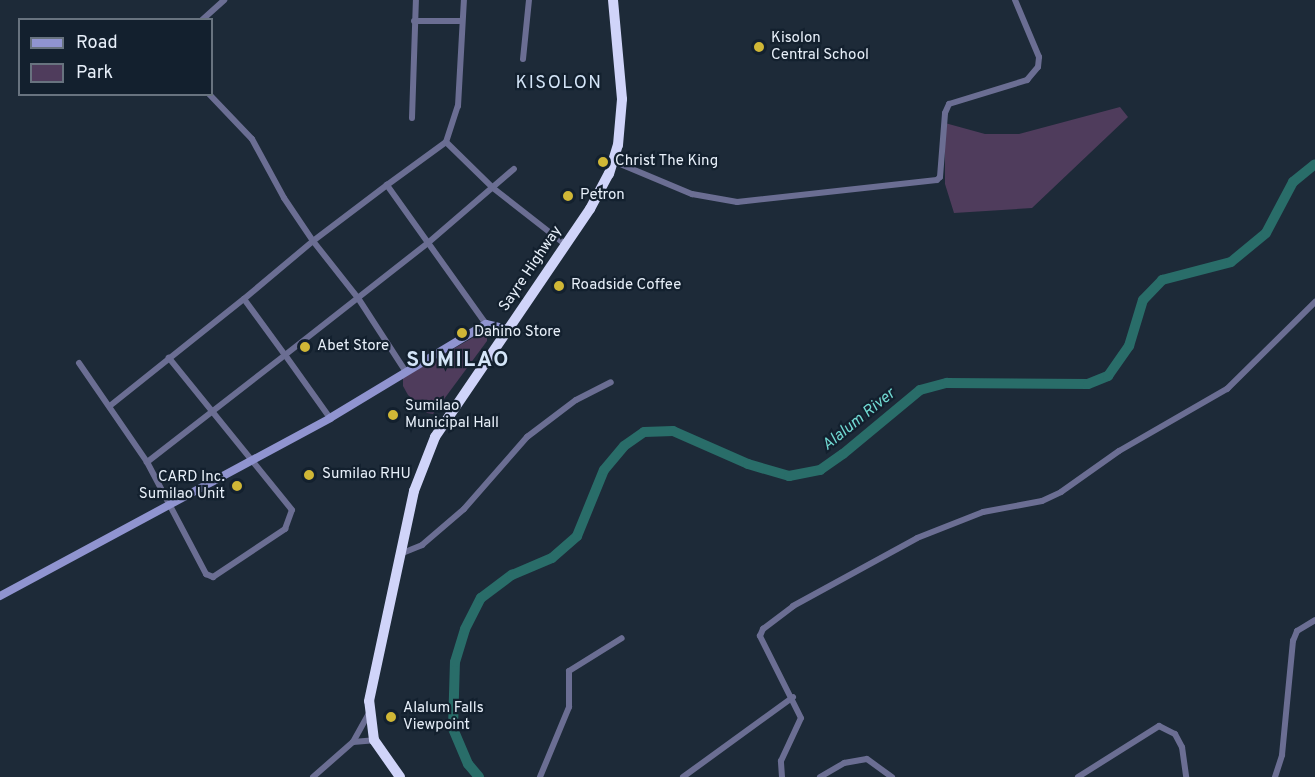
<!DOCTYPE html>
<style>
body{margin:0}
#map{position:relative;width:1315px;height:777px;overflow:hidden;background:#1d2a38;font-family:Overpass,sans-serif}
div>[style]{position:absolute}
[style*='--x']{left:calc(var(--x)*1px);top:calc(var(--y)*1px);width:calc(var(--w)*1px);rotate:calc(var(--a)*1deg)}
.green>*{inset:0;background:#4f3c5c}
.river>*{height:10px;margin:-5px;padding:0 5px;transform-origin:5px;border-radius:5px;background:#296d69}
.street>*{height:6px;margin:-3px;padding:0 3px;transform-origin:3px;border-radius:3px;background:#6b6e93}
.secondary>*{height:8px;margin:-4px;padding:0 4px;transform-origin:4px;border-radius:4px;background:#9094d0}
.highway>*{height:10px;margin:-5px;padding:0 5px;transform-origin:5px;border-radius:5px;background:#d0d4f9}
.dots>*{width:16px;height:16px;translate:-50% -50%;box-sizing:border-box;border:3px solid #13202e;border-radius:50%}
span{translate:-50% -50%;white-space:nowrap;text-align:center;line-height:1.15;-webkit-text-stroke:4.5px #13202e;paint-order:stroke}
.poi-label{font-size:15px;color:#e7eff9}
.left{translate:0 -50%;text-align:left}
.right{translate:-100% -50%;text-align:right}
.street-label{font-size:15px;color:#e7eff9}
.water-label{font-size:16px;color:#71d9d2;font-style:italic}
.quarter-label{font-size:18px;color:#d4e5f8;letter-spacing:1.5px}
.district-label{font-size:21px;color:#d4e5f8;font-weight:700;letter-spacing:1.5px}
.legend{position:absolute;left:18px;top:18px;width:195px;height:78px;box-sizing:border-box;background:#13202e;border:2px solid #68737f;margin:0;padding:8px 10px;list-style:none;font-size:18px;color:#e7eff9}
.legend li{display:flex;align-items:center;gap:12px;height:30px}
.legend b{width:30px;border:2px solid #68737f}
</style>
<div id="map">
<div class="green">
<i style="clip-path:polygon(1120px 107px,1128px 117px,1032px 208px,954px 213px,945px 184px,945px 123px,985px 134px,1019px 134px)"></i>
<i style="clip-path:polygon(479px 334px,487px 335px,487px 341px,433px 414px,427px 413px,408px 395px,403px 386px,403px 378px)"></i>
</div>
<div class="river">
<i style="--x:479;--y:777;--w:17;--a:-130"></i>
<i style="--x:468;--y:764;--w:39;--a:-113"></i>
<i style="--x:453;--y:728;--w:66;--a:-88.3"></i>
<i style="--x:455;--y:662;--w:34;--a:-73"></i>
<i style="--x:465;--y:629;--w:35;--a:-63"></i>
<i style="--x:481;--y:598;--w:39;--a:-37"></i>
<i style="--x:512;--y:575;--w:43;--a:-23"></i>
<i style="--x:552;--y:558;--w:33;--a:-41"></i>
<i style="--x:577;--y:536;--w:71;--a:-67.8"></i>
<i style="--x:604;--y:470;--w:31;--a:-50"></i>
<i style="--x:624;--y:446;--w:24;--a:-35"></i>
<i style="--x:644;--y:432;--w:29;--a:-2"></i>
<i style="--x:673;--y:431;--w:82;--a:23.7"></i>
<i style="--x:748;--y:464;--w:43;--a:16.3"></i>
<i style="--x:789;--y:476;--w:32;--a:-11"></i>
<i style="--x:820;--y:470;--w:28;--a:-35"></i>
<i style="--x:843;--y:454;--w:100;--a:-39.7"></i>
<i style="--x:920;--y:390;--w:28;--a:-15"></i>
<i style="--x:947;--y:383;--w:141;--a:0.4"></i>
<i style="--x:1088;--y:384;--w:22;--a:-22"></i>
<i style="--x:1108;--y:376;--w:37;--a:-55"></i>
<i style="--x:1129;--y:346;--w:48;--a:-73.1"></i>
<i style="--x:1143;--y:300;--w:28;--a:-46"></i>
<i style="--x:1162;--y:280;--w:71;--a:-14.6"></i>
<i style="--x:1231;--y:262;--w:45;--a:-39.6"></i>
<i style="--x:1266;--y:233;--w:58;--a:-62.1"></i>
<i style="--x:1293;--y:182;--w:28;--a:-39"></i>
</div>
<div class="street">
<i style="--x:202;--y:20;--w:30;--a:-42"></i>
<i style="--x:414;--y:21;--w:48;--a:0"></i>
<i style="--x:523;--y:59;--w:59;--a:-84.2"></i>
<i style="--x:209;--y:94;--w:62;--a:46.3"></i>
<i style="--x:252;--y:139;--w:67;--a:61.5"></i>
<i style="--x:284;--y:198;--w:52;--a:56"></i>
<i style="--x:313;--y:241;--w:90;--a:140"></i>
<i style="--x:412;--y:118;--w:118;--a:-88.1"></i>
<i style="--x:446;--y:142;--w:38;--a:-72"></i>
<i style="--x:458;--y:106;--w:106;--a:-86.8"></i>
<i style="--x:613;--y:161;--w:86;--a:22.7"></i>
<i style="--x:692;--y:194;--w:46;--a:10.1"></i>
<i style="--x:737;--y:202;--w:201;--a:-6.3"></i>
<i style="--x:937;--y:180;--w:4;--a:-45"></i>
<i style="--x:940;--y:177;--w:64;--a:-85.5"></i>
<i style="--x:945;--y:113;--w:10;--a:-66"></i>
<i style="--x:949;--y:104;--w:82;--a:-17.1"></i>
<i style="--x:1027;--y:80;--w:17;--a:-50"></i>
<i style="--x:1038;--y:67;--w:10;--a:-84"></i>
<i style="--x:1039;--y:57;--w:62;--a:-112.8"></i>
<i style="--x:387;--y:185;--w:93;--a:142.9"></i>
<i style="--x:313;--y:241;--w:73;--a:51.7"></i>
<i style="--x:358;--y:298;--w:88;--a:57"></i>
<i style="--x:486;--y:324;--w:171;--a:-125.5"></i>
<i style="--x:387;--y:185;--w:73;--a:-36.1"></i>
<i style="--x:446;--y:142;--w:66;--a:44.4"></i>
<i style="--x:493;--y:188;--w:93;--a:38"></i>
<i style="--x:79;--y:363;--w:120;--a:55.5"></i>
<i style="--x:147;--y:462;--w:127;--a:62.2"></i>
<i style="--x:206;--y:574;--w:8;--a:23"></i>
<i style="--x:213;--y:577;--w:87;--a:-33.7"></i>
<i style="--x:285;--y:529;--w:20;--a:-70"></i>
<i style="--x:292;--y:510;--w:196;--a:-129"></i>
<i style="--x:111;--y:405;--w:170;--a:-38.6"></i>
<i style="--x:244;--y:299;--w:69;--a:53.8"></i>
<i style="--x:285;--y:355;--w:175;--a:142.2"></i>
<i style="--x:330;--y:418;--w:77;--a:-125.5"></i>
<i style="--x:285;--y:355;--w:183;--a:-38.1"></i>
<i style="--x:429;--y:242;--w:112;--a:-40.7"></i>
<i style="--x:400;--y:554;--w:24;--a:-22"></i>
<i style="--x:422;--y:545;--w:55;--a:-40.6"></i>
<i style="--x:464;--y:509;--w:96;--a:-48.8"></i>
<i style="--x:527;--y:437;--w:61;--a:-37.1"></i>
<i style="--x:576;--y:400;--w:39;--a:-27"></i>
<i style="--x:353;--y:742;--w:33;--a:-61"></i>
<i style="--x:313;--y:777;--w:53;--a:-41.2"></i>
<i style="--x:353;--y:742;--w:21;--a:-5"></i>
<i style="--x:540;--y:777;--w:76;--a:-67.5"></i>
<i style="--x:569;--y:707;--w:36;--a:-90"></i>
<i style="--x:569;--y:671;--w:62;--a:-31.9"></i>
<i style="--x:683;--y:777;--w:136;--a:-36"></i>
<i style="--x:782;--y:777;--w:16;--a:-94"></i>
<i style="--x:781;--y:761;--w:47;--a:-65.1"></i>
<i style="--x:801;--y:718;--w:92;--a:-116.6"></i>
<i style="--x:760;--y:636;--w:8;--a:-67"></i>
<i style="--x:763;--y:629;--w:38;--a:-37"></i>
<i style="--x:793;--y:606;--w:141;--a:-28.7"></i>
<i style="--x:917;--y:538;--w:71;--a:-21.5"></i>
<i style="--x:983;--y:512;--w:60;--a:-10.6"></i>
<i style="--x:1042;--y:501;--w:21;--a:-25"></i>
<i style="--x:1061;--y:492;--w:71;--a:-35.3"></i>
<i style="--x:1119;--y:451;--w:125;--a:-29.9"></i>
<i style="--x:1227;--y:389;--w:124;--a:-44.7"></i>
<i style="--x:820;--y:777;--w:28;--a:-30"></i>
<i style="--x:844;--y:763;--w:23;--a:-10"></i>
<i style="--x:867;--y:759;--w:31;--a:36"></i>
<i style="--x:1078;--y:777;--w:96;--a:-32.2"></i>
<i style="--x:1159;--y:726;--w:18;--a:27"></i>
<i style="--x:1175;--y:734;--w:15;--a:62"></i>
<i style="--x:1182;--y:747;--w:30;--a:82"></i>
<i style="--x:1275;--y:777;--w:23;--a:-72"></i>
<i style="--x:1282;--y:755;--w:115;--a:-84.5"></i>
<i style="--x:1293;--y:641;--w:11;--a:-68"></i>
<i style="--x:1297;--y:631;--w:21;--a:-31"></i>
</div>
<div class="secondary">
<i style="--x:0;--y:596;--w:375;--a:-28.3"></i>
<i style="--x:330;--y:418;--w:182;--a:-31.1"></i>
<i style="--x:486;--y:324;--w:23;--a:13"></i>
</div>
<div class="highway">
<i style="--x:400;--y:777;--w:45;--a:-125.1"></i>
<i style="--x:374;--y:740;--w:39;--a:-97"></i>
<i style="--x:369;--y:701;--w:215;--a:-77.9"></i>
<i style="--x:414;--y:491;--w:58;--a:-68.7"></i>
<i style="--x:435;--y:437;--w:276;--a:-55.8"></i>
<i style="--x:590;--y:209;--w:40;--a:-62"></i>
<i style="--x:609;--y:174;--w:30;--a:-73"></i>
<i style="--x:618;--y:145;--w:46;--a:-85"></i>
<i style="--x:622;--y:99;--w:99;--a:-95.2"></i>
</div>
<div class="dots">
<i style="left:759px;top:47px;background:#d0b736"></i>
<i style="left:603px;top:162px;background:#d0b736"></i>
<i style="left:568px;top:196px;background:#d0b736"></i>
<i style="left:559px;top:286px;background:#d0b736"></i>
<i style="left:462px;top:333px;background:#d0b736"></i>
<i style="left:305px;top:347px;background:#d0b736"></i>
<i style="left:393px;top:415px;background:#d0b736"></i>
<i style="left:309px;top:475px;background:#d0b736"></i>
<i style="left:237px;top:486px;background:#d0b736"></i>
<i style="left:391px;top:717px;background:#d0b736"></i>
</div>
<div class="poi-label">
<span class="left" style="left:771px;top:47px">Kisolon<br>Central School</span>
<span class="left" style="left:615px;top:162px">Christ The King</span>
<span class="left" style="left:580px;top:196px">Petron</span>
<span class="left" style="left:571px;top:286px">Roadside Coffee</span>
<span class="left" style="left:474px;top:333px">Dahino Store</span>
<span class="left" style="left:317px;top:347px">Abet Store</span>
<span class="left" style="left:405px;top:415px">Sumilao<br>Municipal Hall</span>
<span class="left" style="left:322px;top:475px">Sumilao RHU</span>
<span class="right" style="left:225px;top:486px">CARD Inc.<br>Sumilao Unit</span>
<span class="left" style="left:403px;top:717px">Alalum Falls<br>Viewpoint</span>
</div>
<div class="street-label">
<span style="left:531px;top:269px;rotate:-56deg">Sayre Highway</span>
</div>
<div class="water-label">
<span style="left:859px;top:420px;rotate:-39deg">Alalum River</span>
</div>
<div class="quarter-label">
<span style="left:559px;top:84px">KISOLON</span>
</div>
<div class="district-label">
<span style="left:458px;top:361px">SUMILAO</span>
</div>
<ul class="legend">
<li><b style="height:8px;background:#9094d0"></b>Road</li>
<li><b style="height:16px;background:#4f3c5c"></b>Park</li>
</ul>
</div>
